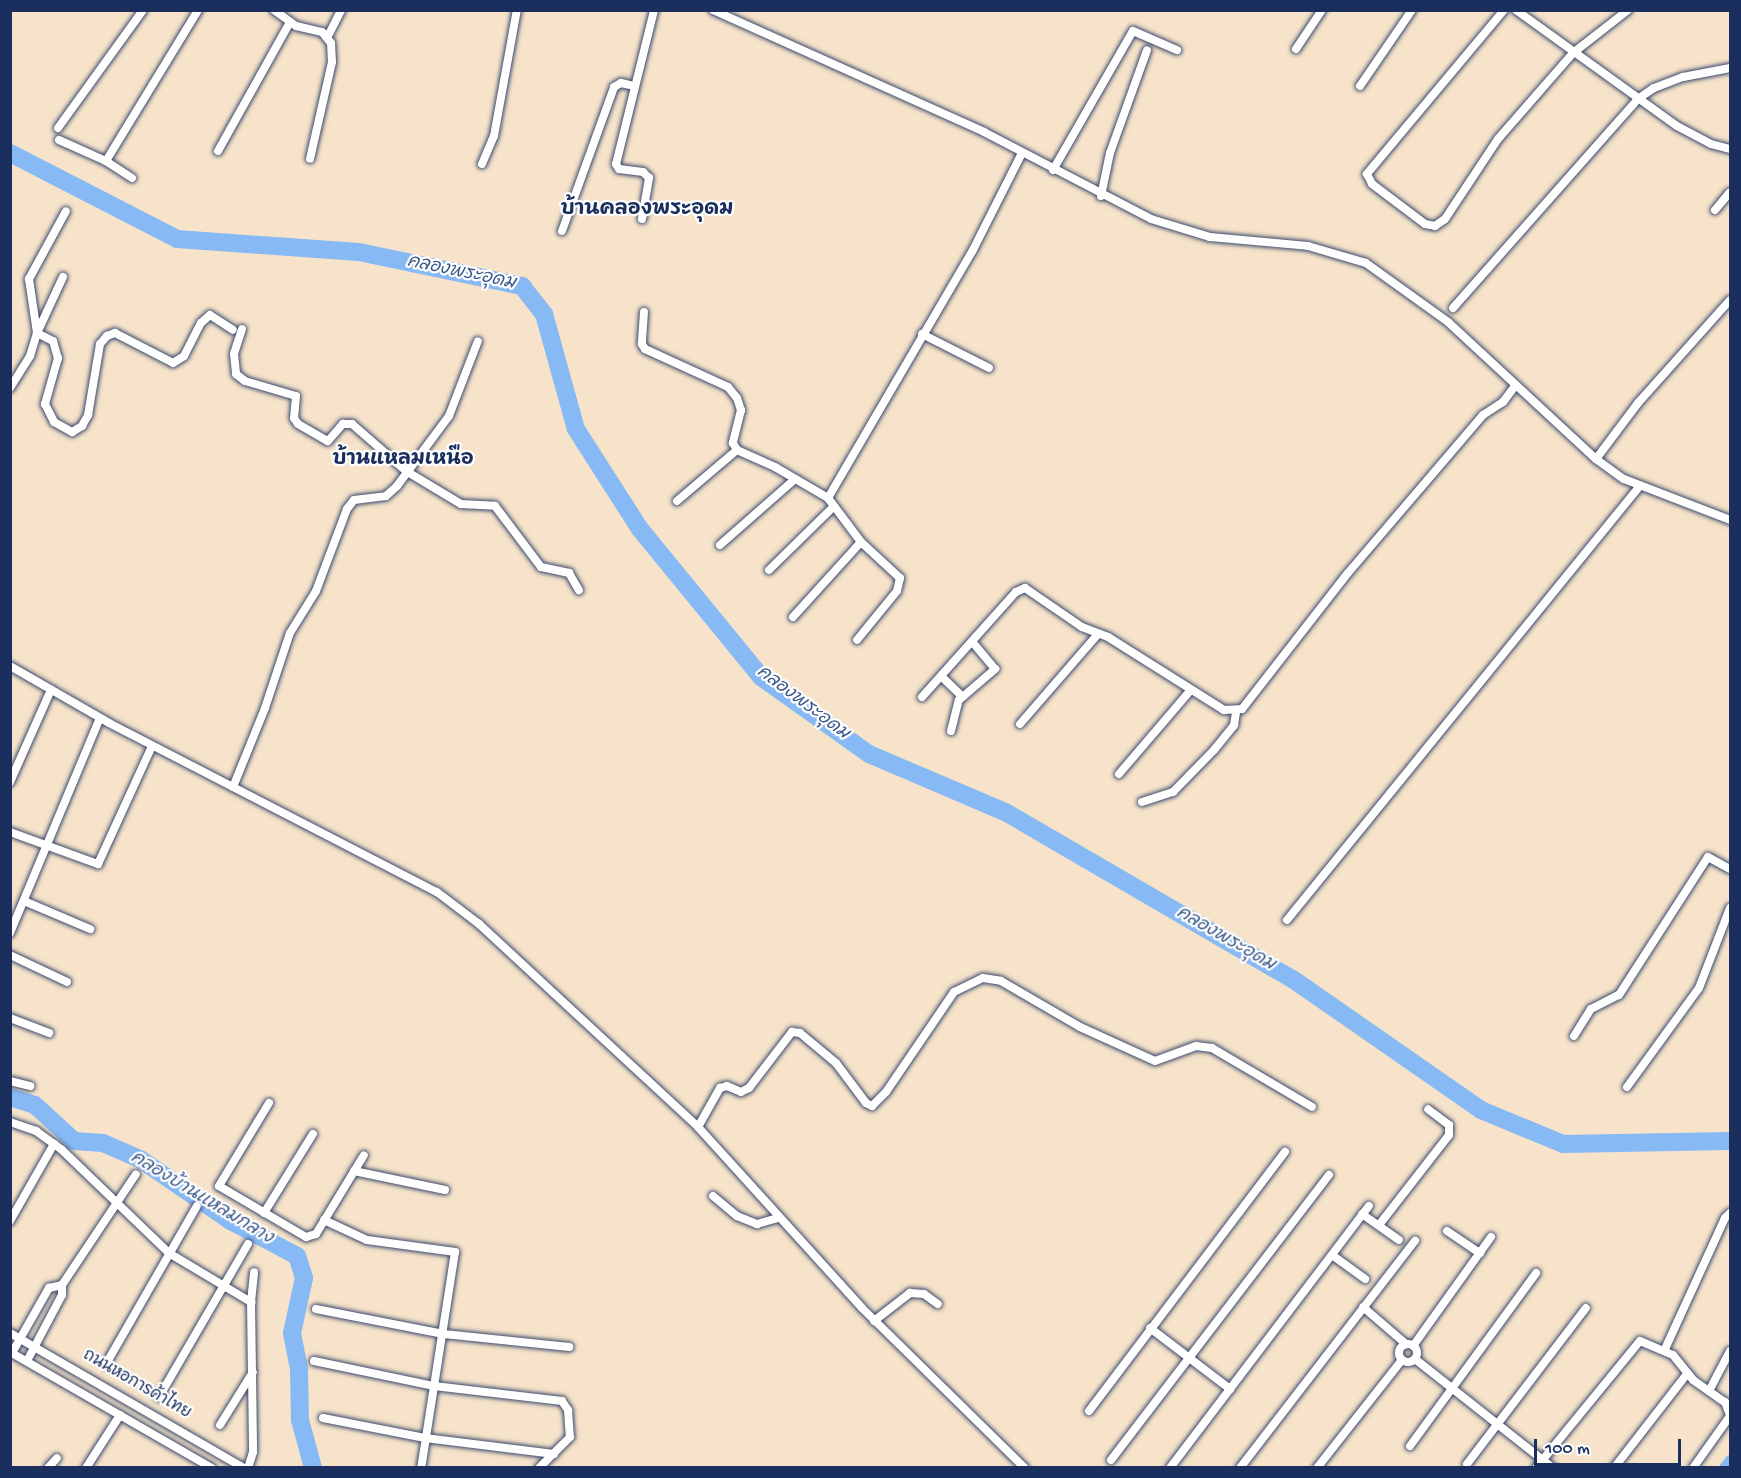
<!DOCTYPE html>
<meta charset="utf-8">
<style>
body{margin:0}
#map{position:relative;width:1741px;height:1478px;overflow:hidden;background:#f6e3ca;font-family:"Gochi Hand","Playpen Sans Thai",sans-serif}
div>[style]{position:absolute}
[style*='--x']{left:calc(var(--x)*1px);top:calc(var(--y)*1px);width:calc(var(--w)*1px);rotate:calc(var(--a)*1deg)}
.canal>*{height:10px;margin:-5px;padding:0 5px;transform-origin:5px;border-radius:5px;background:#87b9f4}
.river>*{height:18px;margin:-9px;padding:0 9px;transform-origin:9px;border-radius:9px;background:#87b9f4}
.roads{filter:drop-shadow(0 0 2px #3c4a6e) drop-shadow(0 0 2px #3c4a6e)}
.street>*{height:8px;margin:-4px;padding:0 4px;transform-origin:4px;border-radius:4px;background:#fff}
.street>.ring{margin:-4px;padding:0;box-sizing:content-box;background:none;border:8px solid #fff;border-radius:50%}
span{translate:-50% -50%;white-space:nowrap;text-align:center;line-height:1.15;-webkit-text-stroke:4.5px #fff;paint-order:stroke}
.street-label{font-size:16px;color:#1b2f5e}
.water-label{font-size:18px;color:#3b588b;font-style:italic}
.quarter-label{font-size:20px;color:#1b2f5e;font-weight:700}
.frame{position:absolute;inset:0;border:12px solid #1b2f5e;pointer-events:none}
.scale{position:absolute;left:1534px;top:1439px;width:147px;height:27px;box-sizing:border-box;border:3px solid #1b2f5e;border-top:0;padding-left:8px;font-size:18px;line-height:21px;white-space:nowrap;color:#1b2f5e;-webkit-text-stroke:4px #fff;paint-order:stroke}
</style>
<div id="map">
<div class="canal">
<i style="--x:1724;--y:1468;--w:10;--a:-53"></i>
</div>
<div class="river">
<i style="--x:10;--y:153;--w:188;--a:27.2"></i>
<i style="--x:177;--y:239;--w:182;--a:4.1"></i>
<i style="--x:359;--y:252;--w:167;--a:11.8"></i>
<i style="--x:522;--y:286;--w:36;--a:52"></i>
<i style="--x:544;--y:314;--w:119;--a:74.5"></i>
<i style="--x:576;--y:429;--w:119;--a:57.4"></i>
<i style="--x:640;--y:529;--w:191;--a:50.7"></i>
<i style="--x:761;--y:677;--w:133;--a:35.5"></i>
<i style="--x:869;--y:754;--w:150;--a:23.1"></i>
<i style="--x:1007;--y:813;--w:332;--a:30.2"></i>
<i style="--x:1294;--y:980;--w:228;--a:34.8"></i>
<i style="--x:1481;--y:1110;--w:89;--a:22.5"></i>
<i style="--x:1563;--y:1144;--w:167;--a:-1"></i>
<i style="--x:10;--y:1097;--w:26;--a:18"></i>
<i style="--x:35;--y:1105;--w:53;--a:42.7"></i>
<i style="--x:74;--y:1141;--w:29;--a:4"></i>
<i style="--x:103;--y:1143;--w:40;--a:23.4"></i>
<i style="--x:140;--y:1159;--w:110;--a:34.3"></i>
<i style="--x:231;--y:1221;--w:75;--a:27.9"></i>
<i style="--x:297;--y:1256;--w:23;--a:72"></i>
<i style="--x:304;--y:1278;--w:56;--a:102.3"></i>
<i style="--x:292;--y:1333;--w:37;--a:79"></i>
<i style="--x:299;--y:1369;--w:51;--a:88.9"></i>
<i style="--x:300;--y:1420;--w:50;--a:74.8"></i>
</div>
<div class="roads">
<div class="street">
<i style="--x:274;--y:10;--w:27;--a:36"></i>
<i style="--x:296;--y:26;--w:27;--a:13"></i>
<i style="--x:322;--y:32;--w:14;--a:51"></i>
<i style="--x:331;--y:43;--w:19;--a:87"></i>
<i style="--x:332;--y:62;--w:99;--a:102.8"></i>
<i style="--x:713;--y:10;--w:297;--a:24.2"></i>
<i style="--x:984;--y:132;--w:188;--a:27.5"></i>
<i style="--x:1151;--y:219;--w:62;--a:17"></i>
<i style="--x:1210;--y:237;--w:98;--a:5.2"></i>
<i style="--x:1308;--y:246;--w:60;--a:16.3"></i>
<i style="--x:1366;--y:263;--w:101;--a:35.7"></i>
<i style="--x:1448;--y:322;--w:202;--a:42.8"></i>
<i style="--x:1596;--y:459;--w:34;--a:36"></i>
<i style="--x:1624;--y:479;--w:114;--a:21.1"></i>
<i style="--x:1504;--y:10;--w:214;--a:129.9"></i>
<i style="--x:1367;--y:174;--w:11;--a:63"></i>
<i style="--x:1372;--y:184;--w:66;--a:37"></i>
<i style="--x:1425;--y:224;--w:10;--a:11"></i>
<i style="--x:1435;--y:226;--w:12;--a:-35"></i>
<i style="--x:1445;--y:219;--w:96;--a:-56.5"></i>
<i style="--x:1498;--y:139;--w:114;--a:-48.9"></i>
<i style="--x:1573;--y:53;--w:70;--a:-38"></i>
<i style="--x:1516;--y:10;--w:198;--a:35.8"></i>
<i style="--x:1677;--y:126;--w:38;--a:28"></i>
<i style="--x:1711;--y:144;--w:20;--a:15"></i>
<i style="--x:328;--y:36;--w:29;--a:-63"></i>
<i style="--x:1296;--y:49;--w:47;--a:-56.3"></i>
<i style="--x:1360;--y:86;--w:92;--a:-55.6"></i>
<i style="--x:58;--y:128;--w:145;--a:-54.2"></i>
<i style="--x:59;--y:140;--w:51;--a:24.1"></i>
<i style="--x:218;--y:151;--w:148;--a:-60.8"></i>
<i style="--x:482;--y:164;--w:30;--a:-67"></i>
<i style="--x:494;--y:136;--w:128;--a:-79.7"></i>
<i style="--x:1053;--y:170;--w:160;--a:-60.1"></i>
<i style="--x:1133;--y:31;--w:48;--a:23.4"></i>
<i style="--x:132;--y:178;--w:31;--a:-147"></i>
<i style="--x:106;--y:161;--w:177;--a:-58.6"></i>
<i style="--x:1101;--y:196;--w:44;--a:-78.2"></i>
<i style="--x:1110;--y:153;--w:109;--a:-70.2"></i>
<i style="--x:1715;--y:210;--w:23;--a:-50"></i>
<i style="--x:642;--y:219;--w:42;--a:-80.3"></i>
<i style="--x:649;--y:178;--w:8;--a:-135"></i>
<i style="--x:643;--y:172;--w:24;--a:-173"></i>
<i style="--x:619;--y:169;--w:6;--a:-121"></i>
<i style="--x:616;--y:164;--w:159;--a:-76.1"></i>
<i style="--x:562;--y:231;--w:153;--a:-70.1"></i>
<i style="--x:614;--y:87;--w:8;--a:-30"></i>
<i style="--x:621;--y:83;--w:13;--a:13"></i>
<i style="--x:63;--y:277;--w:62;--a:114.9"></i>
<i style="--x:37;--y:333;--w:18;--a:27"></i>
<i style="--x:53;--y:341;--w:18;--a:74"></i>
<i style="--x:58;--y:358;--w:48;--a:105.8"></i>
<i style="--x:45;--y:404;--w:20;--a:63"></i>
<i style="--x:54;--y:422;--w:21;--a:29"></i>
<i style="--x:72;--y:432;--w:12;--a:-31"></i>
<i style="--x:82;--y:426;--w:13;--a:-61"></i>
<i style="--x:88;--y:415;--w:72;--a:-80.4"></i>
<i style="--x:100;--y:344;--w:11;--a:-49"></i>
<i style="--x:107;--y:336;--w:9;--a:-21"></i>
<i style="--x:115;--y:333;--w:65;--a:27.3"></i>
<i style="--x:173;--y:363;--w:13;--a:-32"></i>
<i style="--x:184;--y:356;--w:37;--a:-63"></i>
<i style="--x:201;--y:323;--w:12;--a:-42"></i>
<i style="--x:210;--y:315;--w:27;--a:33"></i>
<i style="--x:1453;--y:308;--w:279;--a:-48.5"></i>
<i style="--x:1638;--y:99;--w:19;--a:-35"></i>
<i style="--x:1654;--y:88;--w:31;--a:-21"></i>
<i style="--x:1683;--y:77;--w:48;--a:-10.8"></i>
<i style="--x:644;--y:312;--w:32;--a:94"></i>
<i style="--x:642;--y:344;--w:6;--a:59"></i>
<i style="--x:645;--y:349;--w:91;--a:24.6"></i>
<i style="--x:728;--y:387;--w:14;--a:51"></i>
<i style="--x:737;--y:398;--w:13;--a:72"></i>
<i style="--x:741;--y:410;--w:34;--a:104"></i>
<i style="--x:733;--y:443;--w:8;--a:60"></i>
<i style="--x:737;--y:450;--w:42;--a:24.1"></i>
<i style="--x:775;--y:467;--w:61;--a:30.3"></i>
<i style="--x:828;--y:498;--w:55;--a:53.1"></i>
<i style="--x:861;--y:542;--w:53;--a:42.7"></i>
<i style="--x:900;--y:578;--w:13;--a:103"></i>
<i style="--x:897;--y:591;--w:63;--a:129.2"></i>
<i style="--x:242;--y:329;--w:26;--a:108"></i>
<i style="--x:234;--y:354;--w:20;--a:84"></i>
<i style="--x:236;--y:374;--w:11;--a:38"></i>
<i style="--x:245;--y:381;--w:53;--a:16.4"></i>
<i style="--x:296;--y:396;--w:22;--a:95"></i>
<i style="--x:294;--y:418;--w:7;--a:56"></i>
<i style="--x:298;--y:424;--w:34;--a:30"></i>
<i style="--x:328;--y:441;--w:23;--a:-49"></i>
<i style="--x:343;--y:424;--w:9;--a:0"></i>
<i style="--x:352;--y:424;--w:72;--a:41"></i>
<i style="--x:406;--y:471;--w:64;--a:31"></i>
<i style="--x:461;--y:504;--w:34;--a:3"></i>
<i style="--x:495;--y:506;--w:76;--a:53"></i>
<i style="--x:541;--y:567;--w:29;--a:12"></i>
<i style="--x:569;--y:573;--w:20;--a:60"></i>
<i style="--x:922;--y:334;--w:75;--a:26.9"></i>
<i style="--x:10;--y:388;--w:38;--a:-58"></i>
<i style="--x:30;--y:356;--w:24;--a:-73"></i>
<i style="--x:37;--y:333;--w:55;--a:-98.4"></i>
<i style="--x:29;--y:279;--w:77;--a:-61.4"></i>
<i style="--x:1596;--y:459;--w:70;--a:-53.1"></i>
<i style="--x:1638;--y:403;--w:138;--a:-48.2"></i>
<i style="--x:828;--y:498;--w:287;--a:-59.7"></i>
<i style="--x:973;--y:250;--w:109;--a:-63.2"></i>
<i style="--x:677;--y:501;--w:79;--a:-40.4"></i>
<i style="--x:720;--y:545;--w:98;--a:-41.3"></i>
<i style="--x:769;--y:570;--w:88;--a:-44.5"></i>
<i style="--x:793;--y:617;--w:101;--a:-47.8"></i>
<i style="--x:10;--y:666;--w:114;--a:29.9"></i>
<i style="--x:109;--y:723;--w:369;--a:27.3"></i>
<i style="--x:437;--y:892;--w:53;--a:37.3"></i>
<i style="--x:479;--y:924;--w:299;--a:42.8"></i>
<i style="--x:698;--y:1127;--w:244;--a:47.8"></i>
<i style="--x:862;--y:1308;--w:228;--a:44.5"></i>
<i style="--x:941;--y:676;--w:29;--a:44"></i>
<i style="--x:922;--y:697;--w:141;--a:-48.2"></i>
<i style="--x:1016;--y:592;--w:10;--a:-24"></i>
<i style="--x:1025;--y:588;--w:69;--a:34.4"></i>
<i style="--x:1082;--y:627;--w:28;--a:21"></i>
<i style="--x:1108;--y:637;--w:137;--a:32.2"></i>
<i style="--x:1224;--y:710;--w:18;--a:-3"></i>
<i style="--x:1242;--y:709;--w:172;--a:-52.1"></i>
<i style="--x:1348;--y:573;--w:208;--a:-49.5"></i>
<i style="--x:1483;--y:415;--w:24;--a:-33"></i>
<i style="--x:1503;--y:402;--w:21;--a:-53"></i>
<i style="--x:1020;--y:724;--w:119;--a:-49.1"></i>
<i style="--x:951;--y:731;--w:32;--a:-76"></i>
<i style="--x:959;--y:700;--w:48;--a:-40.7"></i>
<i style="--x:995;--y:669;--w:35;--a:-130"></i>
<i style="--x:1119;--y:774;--w:109;--a:-49.5"></i>
<i style="--x:10;--y:782;--w:101;--a:-66"></i>
<i style="--x:233;--y:787;--w:85;--a:-67.9"></i>
<i style="--x:265;--y:708;--w:79;--a:-71.6"></i>
<i style="--x:290;--y:633;--w:49;--a:-58.2"></i>
<i style="--x:316;--y:591;--w:88;--a:-69.3"></i>
<i style="--x:347;--y:509;--w:11;--a:-52"></i>
<i style="--x:354;--y:500;--w:32;--a:-7"></i>
<i style="--x:386;--y:496;--w:15;--a:-42"></i>
<i style="--x:397;--y:486;--w:87;--a:-53.4"></i>
<i style="--x:449;--y:416;--w:80;--a:-68.9"></i>
<i style="--x:1142;--y:802;--w:33;--a:-18"></i>
<i style="--x:1173;--y:792;--w:59;--a:-45.7"></i>
<i style="--x:1214;--y:750;--w:32;--a:-51"></i>
<i style="--x:1234;--y:725;--w:13;--a:-81"></i>
<i style="--x:10;--y:832;--w:94;--a:20"></i>
<i style="--x:98;--y:864;--w:130;--a:-65.4"></i>
<i style="--x:24;--y:901;--w:72;--a:23"></i>
<i style="--x:1287;--y:920;--w:558;--a:-50.89"></i>
<i style="--x:10;--y:933;--w:233;--a:-67.3"></i>
<i style="--x:10;--y:955;--w:63;--a:25.3"></i>
<i style="--x:10;--y:1018;--w:42;--a:21"></i>
<i style="--x:1574;--y:1036;--w:32;--a:-58"></i>
<i style="--x:1591;--y:1009;--w:31;--a:-27"></i>
<i style="--x:1619;--y:995;--w:164;--a:-57.2"></i>
<i style="--x:1708;--y:857;--w:25;--a:29"></i>
<i style="--x:10;--y:1081;--w:21;--a:14"></i>
<i style="--x:1627;--y:1087;--w:122;--a:-54"></i>
<i style="--x:1699;--y:988;--w:86;--a:-68.8"></i>
<i style="--x:269;--y:1103;--w:97;--a:121.1"></i>
<i style="--x:219;--y:1186;--w:101;--a:30.4"></i>
<i style="--x:306;--y:1237;--w:10;--a:-17"></i>
<i style="--x:316;--y:1234;--w:92;--a:-58.7"></i>
<i style="--x:10;--y:1122;--w:28;--a:19"></i>
<i style="--x:36;--y:1131;--w:32;--a:36"></i>
<i style="--x:62;--y:1150;--w:149;--a:43.9"></i>
<i style="--x:169;--y:1253;--w:96;--a:30.9"></i>
<i style="--x:251;--y:1302;--w:150;--a:89.2"></i>
<i style="--x:253;--y:1452;--w:17;--a:107"></i>
<i style="--x:698;--y:1127;--w:45;--a:-60.6"></i>
<i style="--x:720;--y:1088;--w:7;--a:-16"></i>
<i style="--x:727;--y:1086;--w:15;--a:23"></i>
<i style="--x:741;--y:1092;--w:9;--a:-27"></i>
<i style="--x:749;--y:1088;--w:71;--a:-52.5"></i>
<i style="--x:792;--y:1032;--w:8;--a:7"></i>
<i style="--x:800;--y:1033;--w:47;--a:39.8"></i>
<i style="--x:836;--y:1063;--w:50;--a:53.1"></i>
<i style="--x:866;--y:1103;--w:7;--a:27"></i>
<i style="--x:872;--y:1106;--w:20;--a:-45"></i>
<i style="--x:886;--y:1092;--w:121;--a:-55.8"></i>
<i style="--x:954;--y:992;--w:32;--a:-26"></i>
<i style="--x:983;--y:978;--w:18;--a:9"></i>
<i style="--x:1001;--y:981;--w:91;--a:30.2"></i>
<i style="--x:1080;--y:1027;--w:82;--a:24.4"></i>
<i style="--x:1155;--y:1061;--w:44;--a:-20.1"></i>
<i style="--x:1196;--y:1046;--w:16;--a:7"></i>
<i style="--x:1212;--y:1048;--w:116;--a:30.5"></i>
<i style="--x:354;--y:1171;--w:93;--a:11.8"></i>
<i style="--x:713;--y:1196;--w:31;--a:40"></i>
<i style="--x:737;--y:1216;--w:22;--a:22"></i>
<i style="--x:757;--y:1224;--w:22;--a:-16"></i>
<i style="--x:264;--y:1213;--w:93;--a:-58.2"></i>
<i style="--x:1362;--y:1214;--w:45;--a:35.1"></i>
<i style="--x:324;--y:1220;--w:47;--a:24.9"></i>
<i style="--x:367;--y:1240;--w:89;--a:7.8"></i>
<i style="--x:455;--y:1252;--w:219;--a:98.9"></i>
<i style="--x:10;--y:1221;--w:89;--a:-60.3"></i>
<i style="--x:1379;--y:1225;--w:114;--a:-52.1"></i>
<i style="--x:1449;--y:1135;--w:10;--a:-90"></i>
<i style="--x:1449;--y:1125;--w:26;--a:-143"></i>
<i style="--x:1447;--y:1231;--w:40;--a:34"></i>
<i style="--x:1332;--y:1255;--w:41;--a:36"></i>
<i style="--x:251;--y:1302;--w:30;--a:-84"></i>
<i style="--x:1363;--y:1307;--w:57;--a:40.7"></i>
<i style="--x:316;--y:1309;--w:130;--a:11.1"></i>
<i style="--x:444;--y:1334;--w:126;--a:5.9"></i>
<i style="--x:874;--y:1321;--w:46;--a:-37.9"></i>
<i style="--x:910;--y:1293;--w:14;--a:4"></i>
<i style="--x:924;--y:1294;--w:17;--a:36"></i>
<i style="--x:1150;--y:1328;--w:101;--a:37.3"></i>
<i style="--x:10;--y:1333;--w:270;--a:30"></i>
<i class="ring" style="left:1399px;top:1344px;width:10px;height:10px"></i>
<i style="--x:1413;--y:1346;--w:134;--a:-54.4"></i>
<i style="--x:1665;--y:1349;--w:144;--a:-65.4"></i>
<i style="--x:1725;--y:1218;--w:7;--a:-45"></i>
<i style="--x:10;--y:1352;--w:233;--a:29.9"></i>
<i style="--x:12;--y:1353;--w:75;--a:-60.4"></i>
<i style="--x:49;--y:1288;--w:13;--a:-13"></i>
<i style="--x:1415;--y:1359;--w:176;--a:38.3"></i>
<i style="--x:27;--y:1361;--w:75;--a:-62.1"></i>
<i style="--x:62;--y:1295;--w:10;--a:-90"></i>
<i style="--x:62;--y:1285;--w:133;--a:-56.3"></i>
<i style="--x:314;--y:1361;--w:123;--a:11.8"></i>
<i style="--x:434;--y:1386;--w:129;--a:6.7"></i>
<i style="--x:562;--y:1401;--w:11;--a:56"></i>
<i style="--x:568;--y:1410;--w:27;--a:86"></i>
<i style="--x:570;--y:1437;--w:44;--a:135"></i>
<i style="--x:106;--y:1364;--w:182;--a:-60.1"></i>
<i style="--x:1709;--y:1391;--w:45;--a:-62.3"></i>
<i style="--x:159;--y:1397;--w:177;--a:-59.8"></i>
<i style="--x:1089;--y:1411;--w:325;--a:-52.9"></i>
<i style="--x:323;--y:1418;--w:104;--a:11.1"></i>
<i style="--x:425;--y:1438;--w:130;--a:7.1"></i>
<i style="--x:220;--y:1425;--w:62;--a:-58.1"></i>
<i style="--x:1410;--y:1446;--w:214;--a:-53.9"></i>
<i style="--x:1111;--y:1460;--w:359;--a:-52.6"></i>
<i style="--x:1467;--y:1464;--w:196;--a:-52.7"></i>
<i style="--x:48;--y:1468;--w:13;--a:-48"></i>
<i style="--x:86;--y:1468;--w:63;--a:-57.3"></i>
<i style="--x:1170;--y:1468;--w:329;--a:-52.8"></i>
<i style="--x:1240;--y:1468;--w:287;--a:-52.4"></i>
<i style="--x:1317;--y:1468;--w:137;--a:-51.8"></i>
<i style="--x:1536;--y:1468;--w:164;--a:-50.7"></i>
<i style="--x:1640;--y:1341;--w:36;--a:23"></i>
<i style="--x:1673;--y:1355;--w:32;--a:51"></i>
<i style="--x:1693;--y:1380;--w:39;--a:35"></i>
<i style="--x:1725;--y:1402;--w:14;--a:69"></i>
<i style="--x:1614;--y:1468;--w:119;--a:-52.2"></i>
<i style="--x:1693;--y:1468;--w:64;--a:-54.6"></i>
</div>
</div>
<div class="street-label">
<span style="left:136px;top:1386px;rotate:30deg">ถนนหอการค้าไทย</span>
</div>
<div class="water-label">
<span style="left:461px;top:274px;rotate:12deg">คลองพระอุดม</span>
<span style="left:802px;top:704px;rotate:37deg">คลองพระอุดม</span>
<span style="left:1225px;top:940px;rotate:30deg">คลองพระอุดม</span>
<span style="left:201px;top:1199px;rotate:31deg">คลองบ้านแหลมกลาง</span>
</div>
<div class="quarter-label">
<span style="left:647px;top:210px">บ้านคลองพระอุดม</span>
<span style="left:403px;top:460px">บ้านแหลมเหนือ</span>
</div>
<div class="frame"></div>
<div class="scale">100 m</div>
</div>
